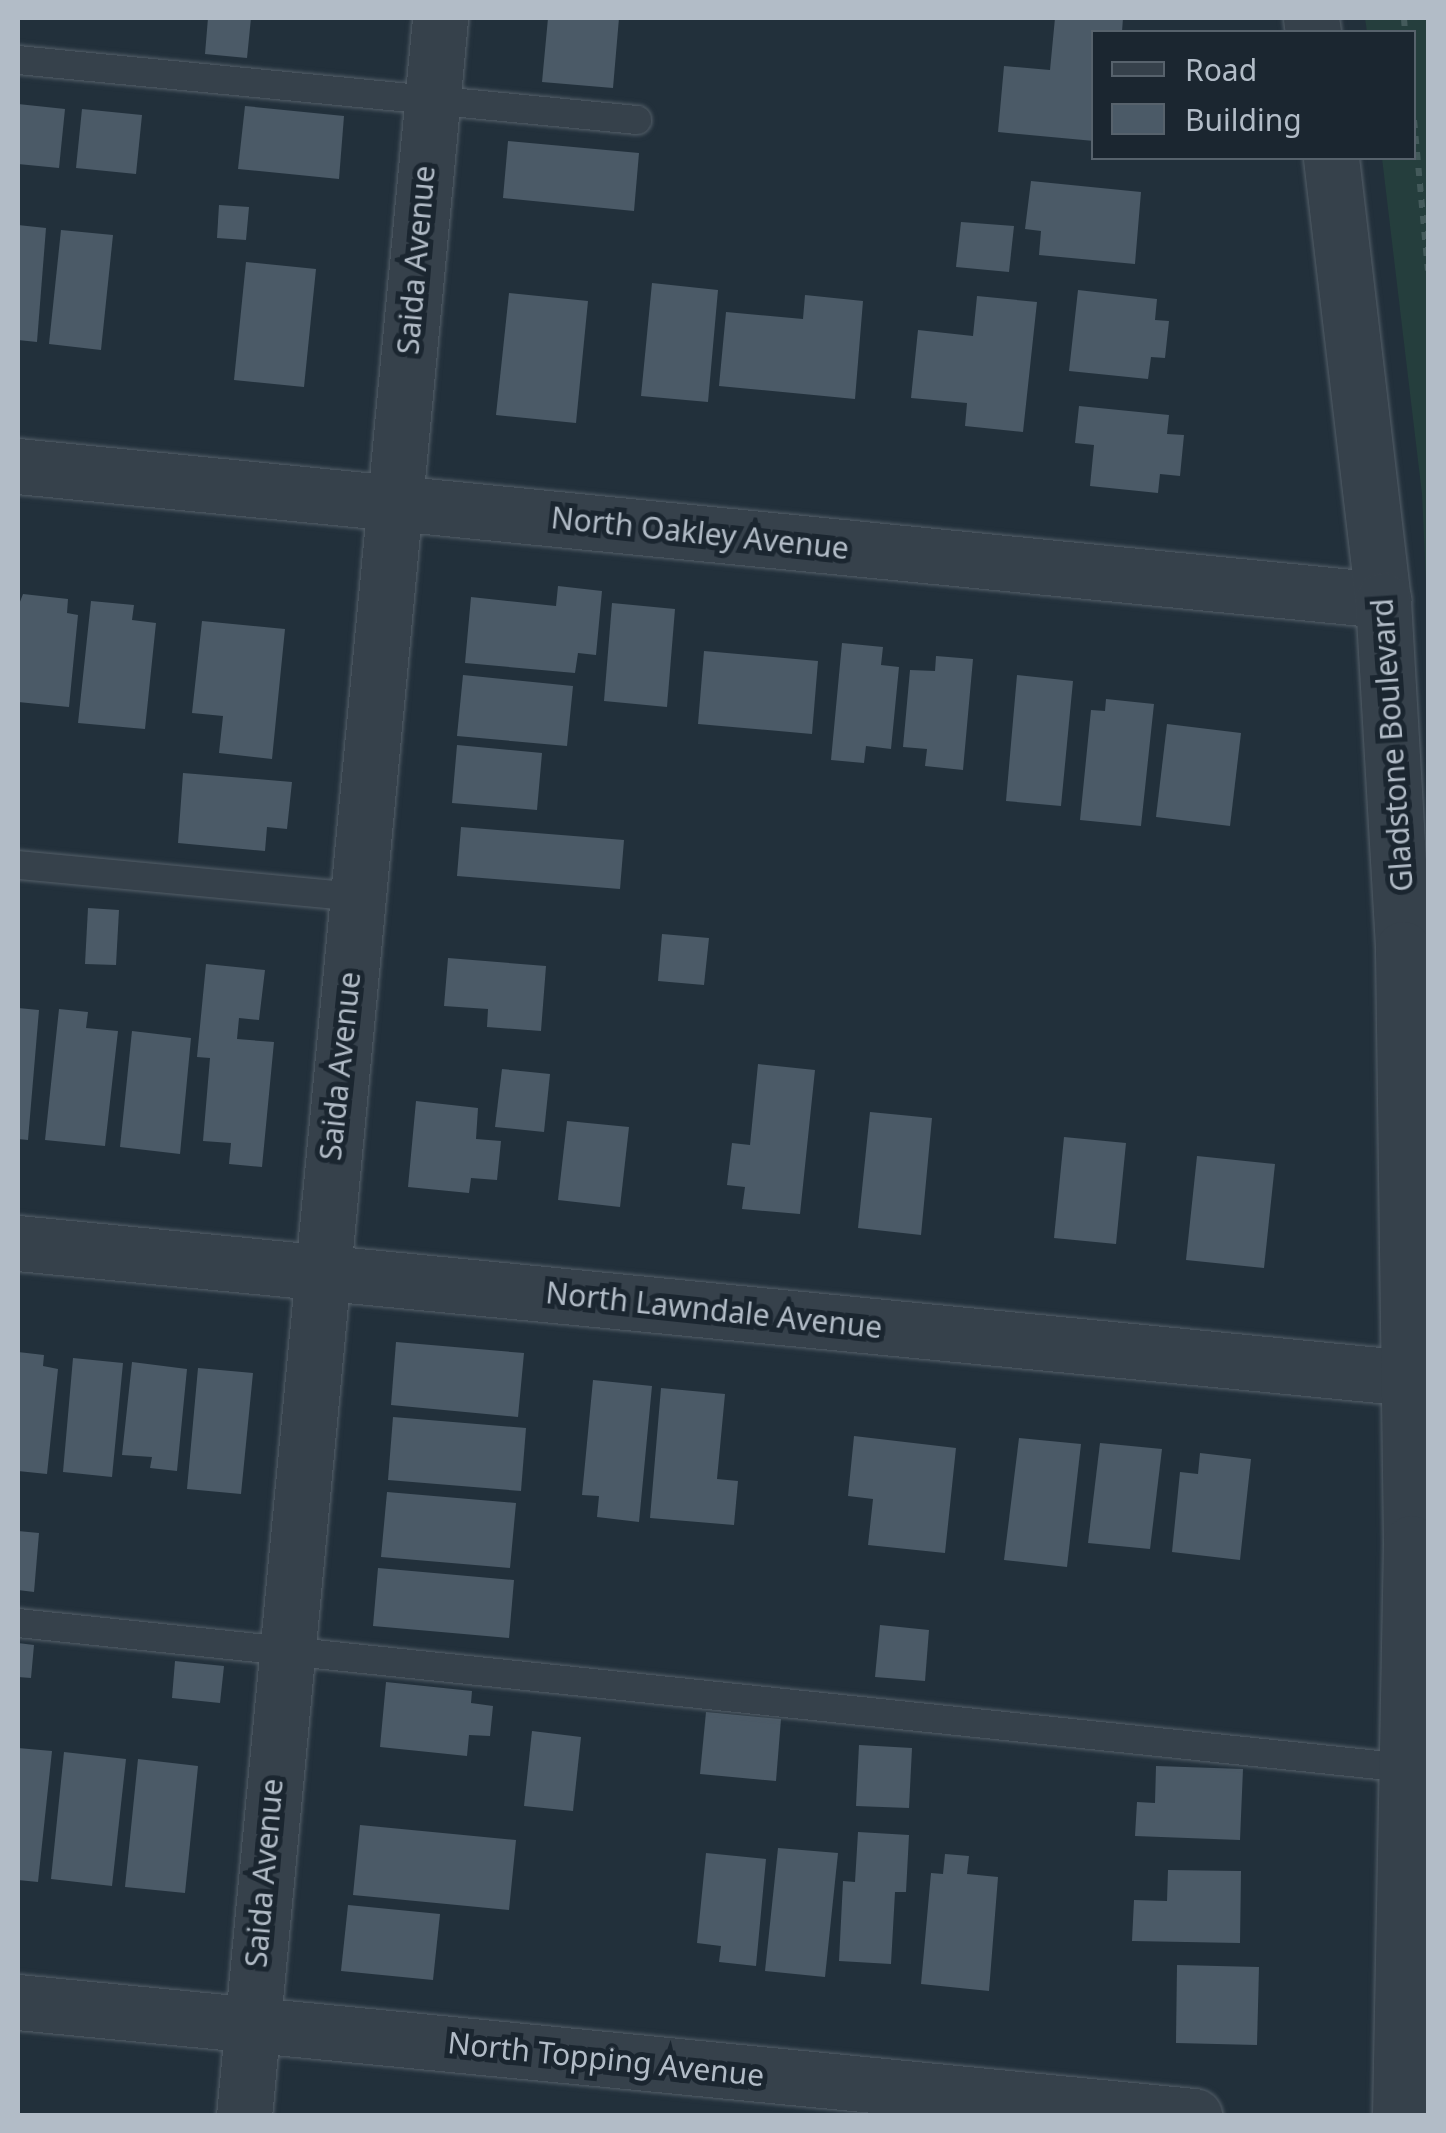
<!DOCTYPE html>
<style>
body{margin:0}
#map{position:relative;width:1446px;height:2133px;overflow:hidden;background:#22303b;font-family:"Noto Sans",sans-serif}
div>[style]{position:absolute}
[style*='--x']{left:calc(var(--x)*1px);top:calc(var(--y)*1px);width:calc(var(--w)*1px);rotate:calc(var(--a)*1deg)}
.green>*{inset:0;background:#253e3d}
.building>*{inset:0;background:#4b5a67}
.path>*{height:6px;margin-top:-3px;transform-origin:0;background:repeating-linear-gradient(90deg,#445a5b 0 8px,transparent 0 16px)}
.roads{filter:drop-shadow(0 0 2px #545f69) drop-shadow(0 0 2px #545f69)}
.service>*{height:28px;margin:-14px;padding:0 14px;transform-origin:14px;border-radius:14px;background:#36414b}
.minor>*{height:55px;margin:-27.5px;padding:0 27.5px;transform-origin:27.5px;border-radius:27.5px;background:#36414b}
.tertiary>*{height:55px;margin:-27.5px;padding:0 27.5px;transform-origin:27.5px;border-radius:27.5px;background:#36414b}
span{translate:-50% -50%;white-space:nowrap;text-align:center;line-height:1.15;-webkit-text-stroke:10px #1b2630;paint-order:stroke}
.street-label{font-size:30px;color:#b2bcc7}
.frame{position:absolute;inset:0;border:20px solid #b2bcc7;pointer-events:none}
.legend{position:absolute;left:1091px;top:30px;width:325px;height:130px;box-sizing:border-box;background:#1b2630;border:2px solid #57626c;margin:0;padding:12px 18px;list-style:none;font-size:30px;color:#b2bcc7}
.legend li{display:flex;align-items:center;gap:20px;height:50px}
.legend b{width:50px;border:2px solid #57626c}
</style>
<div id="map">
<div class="green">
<i style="clip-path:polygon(1365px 18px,1428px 18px,1428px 624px,1422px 494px,1382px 158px,1414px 158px,1414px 32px,1367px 32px)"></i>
</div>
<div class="building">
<i style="clip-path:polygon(208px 18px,251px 18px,247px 58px,205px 54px)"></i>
<i style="clip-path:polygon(548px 18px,619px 18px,613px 88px,542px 82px)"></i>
<i style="clip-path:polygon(1055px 18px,1123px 18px,1122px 32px,1094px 32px,1094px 141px,998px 132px,1004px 66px,1050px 70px)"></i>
<i style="clip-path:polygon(18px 104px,65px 109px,59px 168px,18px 164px)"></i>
<i style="clip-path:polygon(245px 106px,344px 116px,339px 179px,238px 169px)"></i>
<i style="clip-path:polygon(82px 109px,142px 115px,136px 174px,76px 168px)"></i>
<i style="clip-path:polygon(508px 141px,639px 153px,634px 211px,503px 198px)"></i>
<i style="clip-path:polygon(1031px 181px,1141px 192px,1135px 264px,1039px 255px,1041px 231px,1025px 229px)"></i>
<i style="clip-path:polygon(219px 205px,249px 207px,246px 240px,217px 238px)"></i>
<i style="clip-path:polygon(961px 222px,1014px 226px,1009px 272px,956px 267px)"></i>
<i style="clip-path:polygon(18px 225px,46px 228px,37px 342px,18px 340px)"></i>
<i style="clip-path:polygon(61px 230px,113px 235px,101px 350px,49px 344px)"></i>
<i style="clip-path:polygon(246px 262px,316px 269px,304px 387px,234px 380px)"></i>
<i style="clip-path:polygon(652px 283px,718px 290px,708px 402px,641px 396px)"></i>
<i style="clip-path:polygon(1078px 290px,1157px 299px,1155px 320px,1169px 321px,1165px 358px,1151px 357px,1148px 379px,1069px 371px)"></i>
<i style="clip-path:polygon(509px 293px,588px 301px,576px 423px,496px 415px)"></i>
<i style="clip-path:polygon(805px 295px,863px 301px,855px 399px,719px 386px,726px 312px,803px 319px)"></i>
<i style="clip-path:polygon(977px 296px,1037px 302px,1023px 432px,965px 426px,967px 403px,911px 398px,918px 330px,973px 336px)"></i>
<i style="clip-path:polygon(1079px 406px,1169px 415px,1167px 434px,1184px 435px,1180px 476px,1160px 474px,1158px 493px,1090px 486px,1094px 445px,1075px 443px)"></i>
<i style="clip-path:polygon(558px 586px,602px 591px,596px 655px,578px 653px,575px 673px,465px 663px,471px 597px,556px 606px)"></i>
<i style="clip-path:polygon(23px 594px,68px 599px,67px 613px,78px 615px,69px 707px,18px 702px,18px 607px)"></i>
<i style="clip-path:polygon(91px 601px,134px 605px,132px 620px,156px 623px,145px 729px,78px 723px)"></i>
<i style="clip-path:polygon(612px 603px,675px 609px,667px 707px,604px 701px)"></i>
<i style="clip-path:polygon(202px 621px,285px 629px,272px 759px,219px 753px,223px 716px,192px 713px)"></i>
<i style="clip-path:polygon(842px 643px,883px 647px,881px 665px,899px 667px,891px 749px,866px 746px,864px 763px,831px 760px)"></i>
<i style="clip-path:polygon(704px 651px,818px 661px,812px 734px,698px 724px)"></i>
<i style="clip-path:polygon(936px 656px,973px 659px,963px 770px,925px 766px,927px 749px,903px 747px,910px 670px,935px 671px)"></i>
<i style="clip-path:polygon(463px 675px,573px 686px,567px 746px,457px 736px)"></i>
<i style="clip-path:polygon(1017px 675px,1073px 681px,1061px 806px,1006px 801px)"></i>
<i style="clip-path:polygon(1106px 699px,1154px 704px,1141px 826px,1080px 820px,1091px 710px,1105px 711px)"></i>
<i style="clip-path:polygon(1167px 724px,1241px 733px,1230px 826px,1156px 817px)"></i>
<i style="clip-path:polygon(457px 745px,542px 753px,537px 810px,452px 803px)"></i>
<i style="clip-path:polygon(183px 773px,292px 782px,287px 829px,267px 827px,265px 851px,178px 843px)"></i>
<i style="clip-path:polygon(461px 827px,624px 840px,620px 889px,457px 876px)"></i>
<i style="clip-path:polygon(88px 908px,119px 910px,116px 965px,85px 964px)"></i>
<i style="clip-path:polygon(662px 934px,709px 938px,704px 985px,658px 981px)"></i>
<i style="clip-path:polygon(448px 958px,546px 966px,541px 1031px,487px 1027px,488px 1009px,444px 1006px)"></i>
<i style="clip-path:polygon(206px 964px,265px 970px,259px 1020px,239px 1018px,237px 1039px,274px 1042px,262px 1167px,229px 1164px,231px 1143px,203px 1141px,210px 1058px,197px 1057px)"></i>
<i style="clip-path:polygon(18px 1008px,39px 1010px,28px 1140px,18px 1139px)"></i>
<i style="clip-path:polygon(59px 1009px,88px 1012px,86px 1028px,118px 1031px,105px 1146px,45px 1140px)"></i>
<i style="clip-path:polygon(132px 1031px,191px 1038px,180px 1154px,120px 1147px)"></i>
<i style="clip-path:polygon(758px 1064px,815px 1070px,800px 1214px,742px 1209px,745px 1187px,727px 1185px,732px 1143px,750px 1145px)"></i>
<i style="clip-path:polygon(502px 1069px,550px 1074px,544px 1132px,495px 1127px)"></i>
<i style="clip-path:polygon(416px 1101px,478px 1108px,476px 1139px,501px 1141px,497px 1180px,471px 1178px,469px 1193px,408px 1187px)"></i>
<i style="clip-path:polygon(870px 1112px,932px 1118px,921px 1235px,858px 1228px)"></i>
<i style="clip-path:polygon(567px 1121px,629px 1127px,620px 1207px,558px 1200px)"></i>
<i style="clip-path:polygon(1064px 1137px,1126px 1143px,1116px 1244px,1054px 1238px)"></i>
<i style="clip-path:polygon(1197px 1156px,1275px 1164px,1264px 1268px,1186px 1260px)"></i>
<i style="clip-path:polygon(396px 1342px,524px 1353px,518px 1417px,391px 1405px)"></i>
<i style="clip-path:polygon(18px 1352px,44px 1355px,43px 1366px,58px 1369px,47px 1474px,18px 1471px)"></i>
<i style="clip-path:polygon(73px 1358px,123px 1363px,112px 1477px,63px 1472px)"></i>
<i style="clip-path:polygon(132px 1362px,187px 1369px,177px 1471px,150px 1468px,152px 1457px,122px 1455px)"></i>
<i style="clip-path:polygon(198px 1368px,253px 1373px,241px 1494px,187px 1489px)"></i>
<i style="clip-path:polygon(593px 1380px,652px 1386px,639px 1522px,597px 1517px,599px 1496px,582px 1495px)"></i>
<i style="clip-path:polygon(661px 1388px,725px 1394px,717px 1479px,738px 1481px,734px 1525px,650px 1518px)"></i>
<i style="clip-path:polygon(393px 1417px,526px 1428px,521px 1491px,388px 1480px)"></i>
<i style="clip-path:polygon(854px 1436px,956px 1448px,945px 1553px,868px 1545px,873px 1499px,848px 1496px)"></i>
<i style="clip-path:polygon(1019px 1438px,1081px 1444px,1067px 1567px,1004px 1560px)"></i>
<i style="clip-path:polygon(1100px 1443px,1162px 1449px,1150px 1549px,1088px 1543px)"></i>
<i style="clip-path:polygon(1200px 1453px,1251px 1459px,1240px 1560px,1172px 1552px,1180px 1472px,1198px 1474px)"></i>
<i style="clip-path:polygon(387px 1492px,516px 1503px,510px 1568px,381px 1557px)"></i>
<i style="clip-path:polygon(18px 1531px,39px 1533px,34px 1592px,18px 1590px)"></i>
<i style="clip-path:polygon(378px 1568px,514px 1580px,509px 1638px,373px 1626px)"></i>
<i style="clip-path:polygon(880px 1625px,929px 1630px,925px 1681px,875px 1677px)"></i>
<i style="clip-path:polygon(18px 1643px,34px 1645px,31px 1678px,18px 1677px)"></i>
<i style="clip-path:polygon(175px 1661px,224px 1666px,220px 1703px,172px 1698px)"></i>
<i style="clip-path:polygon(386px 1682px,472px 1691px,471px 1703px,493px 1706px,490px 1736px,469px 1735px,467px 1756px,380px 1747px)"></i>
<i style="clip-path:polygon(706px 1712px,781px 1719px,776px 1781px,700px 1774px)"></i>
<i style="clip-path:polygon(532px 1731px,581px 1737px,573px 1811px,524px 1806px)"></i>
<i style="clip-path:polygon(859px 1745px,912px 1748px,909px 1808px,856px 1806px)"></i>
<i style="clip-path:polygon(18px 1748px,52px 1751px,38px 1882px,18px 1880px)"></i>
<i style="clip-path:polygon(64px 1752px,126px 1759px,112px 1886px,51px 1879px)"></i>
<i style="clip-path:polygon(138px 1759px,198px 1766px,185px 1893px,125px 1887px)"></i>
<i style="clip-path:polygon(1156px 1766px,1243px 1769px,1240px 1840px,1135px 1836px,1137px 1802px,1155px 1803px)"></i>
<i style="clip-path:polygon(360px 1825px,516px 1840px,509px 1910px,353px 1895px)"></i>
<i style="clip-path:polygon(858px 1832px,909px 1835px,906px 1892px,895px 1892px,891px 1964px,839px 1961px,843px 1881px,855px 1882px)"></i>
<i style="clip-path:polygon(778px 1848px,838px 1853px,825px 1977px,765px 1971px)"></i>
<i style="clip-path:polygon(706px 1853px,766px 1859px,756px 1966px,719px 1962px,721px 1946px,697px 1943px)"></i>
<i style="clip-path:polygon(945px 1854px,969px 1856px,967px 1874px,998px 1877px,989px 1991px,921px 1984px,931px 1873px,943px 1874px)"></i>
<i style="clip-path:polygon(1168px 1870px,1241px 1871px,1240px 1943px,1132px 1941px,1134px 1900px,1167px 1901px)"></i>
<i style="clip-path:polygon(348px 1905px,440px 1914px,433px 1980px,341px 1971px)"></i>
<i style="clip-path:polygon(1177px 1965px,1259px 1967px,1257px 2045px,1176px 2043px)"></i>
</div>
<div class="path">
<i style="--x:1404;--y:18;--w:14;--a:86"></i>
<i style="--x:1414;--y:120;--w:151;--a:84.7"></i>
</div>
<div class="roads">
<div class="service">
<i style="--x:18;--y:60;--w:622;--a:5.54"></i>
<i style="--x:18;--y:865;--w:341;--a:5.4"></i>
<i style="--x:18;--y:1623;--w:1398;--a:5.96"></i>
</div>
<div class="minor">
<i style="--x:18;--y:466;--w:1372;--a:5.61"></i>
<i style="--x:18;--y:1243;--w:1399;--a:5.54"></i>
<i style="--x:18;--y:2002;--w:1182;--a:5.54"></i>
<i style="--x:244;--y:2116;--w:2107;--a:-84.66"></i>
</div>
<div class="tertiary">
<i style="--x:1311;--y:18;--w:14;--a:82"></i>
<i style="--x:1331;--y:158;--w:445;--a:83.3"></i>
<i style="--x:1383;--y:600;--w:350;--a:86.7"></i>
<i style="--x:1403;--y:949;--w:594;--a:89.23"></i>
<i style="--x:1411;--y:1543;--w:573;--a:91.1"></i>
</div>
</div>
<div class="street-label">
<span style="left:416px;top:260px;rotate:-85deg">Saida Avenue</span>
<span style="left:700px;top:533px;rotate:6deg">North Oakley Avenue</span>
<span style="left:1392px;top:745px;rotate:-94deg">Gladstone Boulevard</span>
<span style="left:340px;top:1066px;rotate:-84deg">Saida Avenue</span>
<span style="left:714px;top:1310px;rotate:6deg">North Lawndale Avenue</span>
<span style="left:264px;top:1873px;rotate:-85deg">Saida Avenue</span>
<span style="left:606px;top:2059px;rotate:6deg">North Topping Avenue</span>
</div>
<div class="frame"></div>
<ul class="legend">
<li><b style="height:12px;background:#36414b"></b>Road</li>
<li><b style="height:28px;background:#4b5a67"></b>Building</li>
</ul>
</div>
